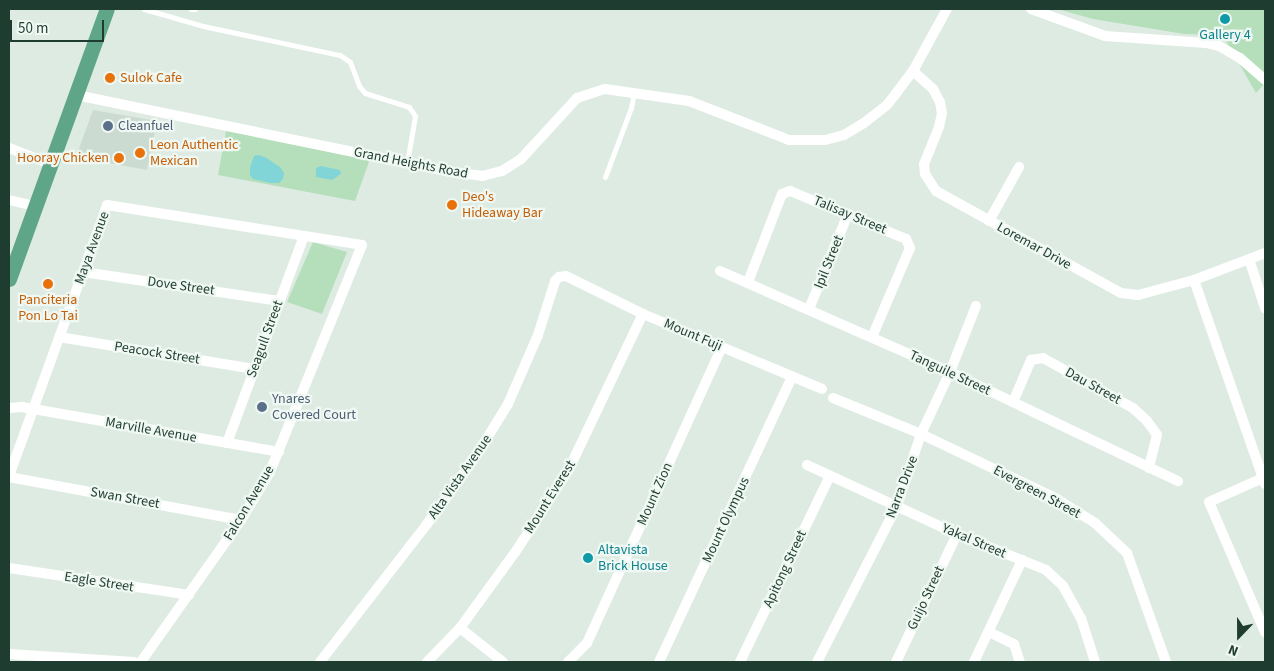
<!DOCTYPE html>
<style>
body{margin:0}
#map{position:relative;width:1274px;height:671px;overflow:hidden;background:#deebe3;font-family:"Source Sans 3",sans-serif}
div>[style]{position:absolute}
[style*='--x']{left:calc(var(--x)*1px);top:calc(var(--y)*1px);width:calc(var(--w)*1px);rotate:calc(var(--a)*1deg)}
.built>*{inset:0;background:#ccdbd2}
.green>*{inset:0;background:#b5dfba}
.water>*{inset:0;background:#81d5d6}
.service>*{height:5px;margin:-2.5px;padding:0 2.5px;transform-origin:2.5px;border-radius:2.5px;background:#fff}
.minor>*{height:10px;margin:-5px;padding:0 5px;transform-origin:5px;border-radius:5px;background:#fff}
.primary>*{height:15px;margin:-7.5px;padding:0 7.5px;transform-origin:7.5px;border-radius:7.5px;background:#5fa588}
.dots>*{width:14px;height:14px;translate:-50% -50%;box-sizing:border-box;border:2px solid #eff8f2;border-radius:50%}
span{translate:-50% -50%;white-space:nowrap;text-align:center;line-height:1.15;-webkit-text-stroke:4.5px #eff8f2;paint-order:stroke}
.culture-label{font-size:14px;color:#0d838f}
.left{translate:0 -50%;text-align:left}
.food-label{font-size:14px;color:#c56008}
.right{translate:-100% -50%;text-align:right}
.service-label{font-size:14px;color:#4e5e75}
.street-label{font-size:14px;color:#1e3c30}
.frame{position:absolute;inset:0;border:10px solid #1e3c30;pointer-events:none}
.north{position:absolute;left:1214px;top:611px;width:50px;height:50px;-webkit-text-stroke:4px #eff8f2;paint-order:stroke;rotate:202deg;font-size:14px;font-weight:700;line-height:20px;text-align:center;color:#1e3c30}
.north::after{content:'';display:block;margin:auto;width:18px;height:22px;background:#1e3c30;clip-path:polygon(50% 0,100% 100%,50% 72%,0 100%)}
.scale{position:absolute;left:10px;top:20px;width:94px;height:22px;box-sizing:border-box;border:2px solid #1e3c30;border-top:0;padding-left:6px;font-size:15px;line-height:18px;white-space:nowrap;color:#1e3c30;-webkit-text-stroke:4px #eff8f2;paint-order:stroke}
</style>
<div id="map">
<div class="built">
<i style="clip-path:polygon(93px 110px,157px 121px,147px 170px,76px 157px)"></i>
</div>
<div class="green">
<i style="clip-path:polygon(1057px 9px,1265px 9px,1265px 83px,1256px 93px,1226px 41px,1216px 35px,1184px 34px,1093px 19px)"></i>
<i style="clip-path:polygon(226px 131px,370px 159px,355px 201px,218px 175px)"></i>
<i style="clip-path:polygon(313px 242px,347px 252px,322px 314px,287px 302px)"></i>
</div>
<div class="water">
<i style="clip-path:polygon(258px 155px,265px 157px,280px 167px,284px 173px,283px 179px,279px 183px,270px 183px,253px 179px,250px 175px,250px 167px,254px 156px)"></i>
<i style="clip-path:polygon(321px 166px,340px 170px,341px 174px,332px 180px,316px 177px,316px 168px)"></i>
</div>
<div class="service">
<i style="--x:144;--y:9;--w:61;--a:16.1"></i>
<i style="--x:203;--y:26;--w:140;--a:12"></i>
<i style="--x:340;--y:55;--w:12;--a:35"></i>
<i style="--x:350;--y:62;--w:26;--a:69"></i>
<i style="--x:359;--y:86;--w:9;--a:49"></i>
<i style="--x:365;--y:93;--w:46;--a:17.7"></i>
<i style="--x:409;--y:107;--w:11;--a:56"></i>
<i style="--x:415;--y:116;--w:48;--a:99.7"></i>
<i style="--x:191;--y:9;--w:4;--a:0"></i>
<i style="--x:605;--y:177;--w:74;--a:-69.4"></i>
<i style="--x:631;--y:108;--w:16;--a:-79"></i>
</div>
<div class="minor">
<i style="--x:1031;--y:9;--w:79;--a:20"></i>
<i style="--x:1105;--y:36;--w:101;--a:4"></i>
<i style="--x:1206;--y:43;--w:13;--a:13"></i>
<i style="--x:1219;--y:46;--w:24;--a:30"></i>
<i style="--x:1240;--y:58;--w:33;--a:41"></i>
<i style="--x:913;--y:71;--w:27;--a:42"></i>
<i style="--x:933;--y:89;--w:15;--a:62"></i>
<i style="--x:940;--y:102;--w:11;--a:80"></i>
<i style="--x:942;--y:113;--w:14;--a:102"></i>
<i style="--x:939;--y:127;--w:40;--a:112"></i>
<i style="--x:924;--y:164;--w:10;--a:84"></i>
<i style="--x:925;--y:174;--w:20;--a:57"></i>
<i style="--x:936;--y:191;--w:211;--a:28.9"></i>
<i style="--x:1121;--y:293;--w:17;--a:7"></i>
<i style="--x:1138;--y:295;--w:58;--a:-15"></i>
<i style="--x:1194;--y:280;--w:76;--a:-20.8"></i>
<i style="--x:76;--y:95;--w:383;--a:11.6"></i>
<i style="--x:451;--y:172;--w:31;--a:7"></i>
<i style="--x:482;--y:176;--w:21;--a:-14"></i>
<i style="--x:502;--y:171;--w:22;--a:-32"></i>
<i style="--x:521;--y:159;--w:83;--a:-47.4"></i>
<i style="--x:577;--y:98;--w:29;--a:-18"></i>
<i style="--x:605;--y:89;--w:85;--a:8.1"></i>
<i style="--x:689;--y:101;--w:107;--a:21.3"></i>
<i style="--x:789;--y:140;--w:36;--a:0"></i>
<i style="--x:825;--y:140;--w:20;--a:-15"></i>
<i style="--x:844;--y:135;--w:23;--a:-31"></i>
<i style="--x:864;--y:123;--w:29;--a:-38"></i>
<i style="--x:887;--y:105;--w:16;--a:-52"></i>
<i style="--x:897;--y:92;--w:26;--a:-53"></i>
<i style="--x:913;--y:71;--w:71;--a:-61.3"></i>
<i style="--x:9;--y:148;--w:45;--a:20.9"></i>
<i style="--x:9;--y:200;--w:27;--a:13"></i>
<i style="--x:989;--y:221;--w:62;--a:-60.9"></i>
<i style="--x:1249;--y:259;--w:52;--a:71.9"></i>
<i style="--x:720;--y:271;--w:251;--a:23.7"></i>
<i style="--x:950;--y:372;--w:253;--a:25.6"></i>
<i style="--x:83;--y:272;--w:199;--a:8.4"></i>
<i style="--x:1194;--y:280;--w:216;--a:70.8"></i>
<i style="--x:748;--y:282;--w:94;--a:-68.9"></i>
<i style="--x:782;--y:194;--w:9;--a:-21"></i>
<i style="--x:790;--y:191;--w:126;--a:22.5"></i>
<i style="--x:906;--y:239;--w:10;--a:66"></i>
<i style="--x:910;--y:248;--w:97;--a:113.1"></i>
<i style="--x:809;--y:309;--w:103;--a:-67.7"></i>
<i style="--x:59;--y:337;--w:198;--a:9.3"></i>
<i style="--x:833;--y:398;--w:95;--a:22.2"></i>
<i style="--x:921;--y:434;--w:151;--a:25.5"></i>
<i style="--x:1057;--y:499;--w:45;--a:32.3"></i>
<i style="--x:1095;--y:523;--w:44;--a:43.2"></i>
<i style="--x:1127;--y:553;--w:116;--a:70.3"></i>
<i style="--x:1013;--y:402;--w:46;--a:-66.8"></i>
<i style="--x:1031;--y:360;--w:12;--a:-9"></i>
<i style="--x:1043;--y:358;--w:103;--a:29.1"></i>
<i style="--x:1133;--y:408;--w:19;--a:43"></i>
<i style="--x:1147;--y:421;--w:17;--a:54"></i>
<i style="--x:1157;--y:435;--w:34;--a:104"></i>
<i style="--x:9;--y:408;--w:13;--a:-4"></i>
<i style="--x:22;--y:407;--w:261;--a:9.9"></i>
<i style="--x:227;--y:443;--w:221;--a:-69.6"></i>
<i style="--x:807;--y:465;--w:165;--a:24.7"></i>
<i style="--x:957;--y:534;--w:96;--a:22"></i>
<i style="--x:1046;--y:570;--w:23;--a:43"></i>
<i style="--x:1063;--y:586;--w:37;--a:61"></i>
<i style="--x:1081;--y:618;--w:46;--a:72.3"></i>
<i style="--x:9;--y:476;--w:288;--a:-70.1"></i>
<i style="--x:107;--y:205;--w:258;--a:8.9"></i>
<i style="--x:362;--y:245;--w:245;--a:112.1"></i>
<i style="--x:270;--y:472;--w:56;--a:121.1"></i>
<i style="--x:241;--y:520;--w:174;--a:125.2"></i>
<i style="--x:9;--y:477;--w:236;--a:10.5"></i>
<i style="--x:1265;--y:477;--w:61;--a:155.9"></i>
<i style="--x:1209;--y:502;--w:142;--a:66.7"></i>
<i style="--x:9;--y:568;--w:182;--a:8.5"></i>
<i style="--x:460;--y:628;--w:55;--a:38.3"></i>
<i style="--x:989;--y:632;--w:28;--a:26"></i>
<i style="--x:1014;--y:644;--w:19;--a:72"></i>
<i style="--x:9;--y:654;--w:125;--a:3.7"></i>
<i style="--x:320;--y:662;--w:175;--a:-52.2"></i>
<i style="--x:427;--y:524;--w:84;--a:-54.2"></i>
<i style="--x:476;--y:456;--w:61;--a:-58.4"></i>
<i style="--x:508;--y:404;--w:75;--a:-66.5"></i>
<i style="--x:538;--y:335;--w:57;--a:-72.5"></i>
<i style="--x:555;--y:281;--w:6;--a:-45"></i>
<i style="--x:559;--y:277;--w:7;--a:-8"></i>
<i style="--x:566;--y:276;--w:86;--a:26.3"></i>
<i style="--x:643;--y:314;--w:194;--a:22.7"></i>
<i style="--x:427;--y:662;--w:47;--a:-45.9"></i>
<i style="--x:460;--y:628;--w:95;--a:-54"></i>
<i style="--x:516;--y:551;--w:95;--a:-57"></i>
<i style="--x:568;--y:471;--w:174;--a:-64.5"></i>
<i style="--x:568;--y:662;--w:27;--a:-45"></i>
<i style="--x:587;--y:643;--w:325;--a:-65.5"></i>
<i style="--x:659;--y:662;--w:315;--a:-65"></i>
<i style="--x:740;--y:662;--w:207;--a:-64.2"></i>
<i style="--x:817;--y:662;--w:175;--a:-62.9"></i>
<i style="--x:897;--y:506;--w:76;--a:-71.6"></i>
<i style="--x:921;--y:434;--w:68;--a:-64.9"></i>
<i style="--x:950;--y:372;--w:71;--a:-68.5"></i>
<i style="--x:896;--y:662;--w:142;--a:-64.5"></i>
<i style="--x:974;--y:662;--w:113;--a:-64.8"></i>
</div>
<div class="primary">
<i style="--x:9;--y:279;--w:287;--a:-70.1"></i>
</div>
<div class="dots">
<i style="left:1225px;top:19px;background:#0f9aa8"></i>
<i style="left:110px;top:78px;background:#e8710a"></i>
<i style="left:108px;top:126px;background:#5c6f8a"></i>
<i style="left:140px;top:153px;background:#e8710a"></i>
<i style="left:119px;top:158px;background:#e8710a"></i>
<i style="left:452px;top:205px;background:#e8710a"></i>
<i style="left:48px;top:284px;background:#e8710a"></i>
<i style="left:262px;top:407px;background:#5c6f8a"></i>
<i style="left:588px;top:558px;background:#0f9aa8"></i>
</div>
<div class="culture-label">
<span style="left:1225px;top:35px">Gallery 4</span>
<span class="left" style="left:598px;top:558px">Altavista<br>Brick House</span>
</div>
<div class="food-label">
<span class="left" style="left:120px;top:78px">Sulok Cafe</span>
<span class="left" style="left:150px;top:153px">Leon Authentic<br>Mexican</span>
<span class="right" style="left:109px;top:158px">Hooray Chicken</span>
<span class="left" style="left:462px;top:205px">Deo's<br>Hideaway Bar</span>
<span style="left:48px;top:308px">Panciteria<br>Pon Lo Tai</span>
</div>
<div class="service-label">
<span class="left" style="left:118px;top:126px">Cleanfuel</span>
<span class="left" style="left:272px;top:407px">Ynares<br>Covered Court</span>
</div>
<div class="street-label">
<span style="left:411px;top:163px;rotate:11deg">Grand Heights Road</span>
<span style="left:850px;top:215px;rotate:23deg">Talisay Street</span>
<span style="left:1034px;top:246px;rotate:29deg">Loremar Drive</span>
<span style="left:92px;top:248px;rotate:-70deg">Maya Avenue</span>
<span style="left:829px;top:262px;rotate:-68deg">Ipil Street</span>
<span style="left:181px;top:286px;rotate:8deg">Dove Street</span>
<span style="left:693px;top:335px;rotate:23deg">Mount Fuji</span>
<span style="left:265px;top:339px;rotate:-70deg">Seagull Street</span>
<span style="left:157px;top:353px;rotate:9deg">Peacock Street</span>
<span style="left:950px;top:373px;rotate:25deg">Tanguile Street</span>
<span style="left:1093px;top:386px;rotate:29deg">Dau Street</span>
<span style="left:151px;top:430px;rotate:10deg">Marville Avenue</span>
<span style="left:460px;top:477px;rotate:-55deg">Alta Vista Avenue</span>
<span style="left:902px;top:487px;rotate:-69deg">Narra Drive</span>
<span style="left:1037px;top:492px;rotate:28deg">Evergreen Street</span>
<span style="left:655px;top:494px;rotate:-66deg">Mount Zion</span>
<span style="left:550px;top:497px;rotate:-58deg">Mount Everest</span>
<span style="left:125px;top:498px;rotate:10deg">Swan Street</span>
<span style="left:249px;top:503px;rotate:-59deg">Falcon Avenue</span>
<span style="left:726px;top:520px;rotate:-65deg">Mount Olympus</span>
<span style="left:974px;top:541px;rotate:23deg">Yakal Street</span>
<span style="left:785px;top:569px;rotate:-65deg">Apitong Street</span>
<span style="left:99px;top:582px;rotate:9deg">Eagle Street</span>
<span style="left:926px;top:598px;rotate:-65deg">Guijo Street</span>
</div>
<div class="frame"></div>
<div class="north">N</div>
<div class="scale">50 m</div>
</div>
